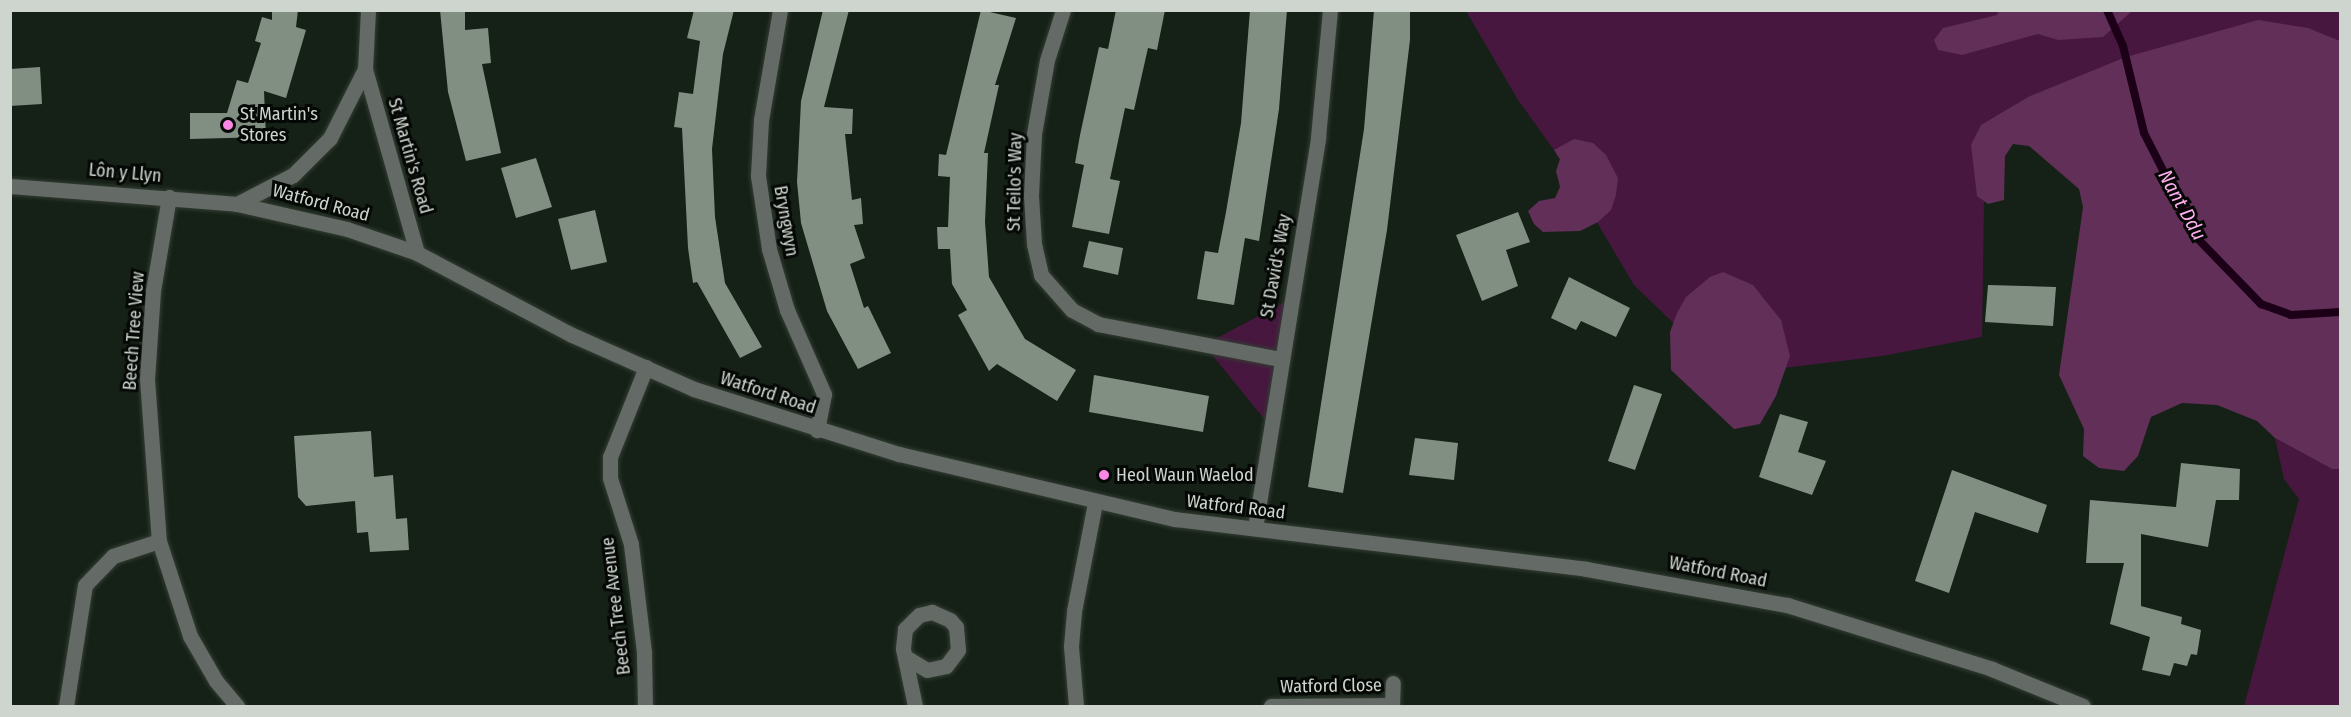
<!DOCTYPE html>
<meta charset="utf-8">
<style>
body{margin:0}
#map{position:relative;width:2351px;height:717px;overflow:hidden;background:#152016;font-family:"Fira Sans Condensed",sans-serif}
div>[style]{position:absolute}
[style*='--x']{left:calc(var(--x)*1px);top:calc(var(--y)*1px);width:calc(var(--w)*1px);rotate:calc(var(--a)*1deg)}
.green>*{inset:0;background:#47173f}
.forest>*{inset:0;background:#612f58}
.stream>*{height:8px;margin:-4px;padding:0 4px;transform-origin:4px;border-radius:4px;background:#1c0018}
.building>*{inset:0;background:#818e82}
.roads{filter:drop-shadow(0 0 2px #333d34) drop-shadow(0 0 2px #333d34)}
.minor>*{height:15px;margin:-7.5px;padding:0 7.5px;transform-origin:7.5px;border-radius:7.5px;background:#646a65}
.dots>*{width:16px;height:16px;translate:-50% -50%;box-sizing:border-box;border:3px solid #050805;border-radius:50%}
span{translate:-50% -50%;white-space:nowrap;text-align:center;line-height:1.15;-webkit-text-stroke:6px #050805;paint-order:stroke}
.poi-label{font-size:18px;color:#ced5cf}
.left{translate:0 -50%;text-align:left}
.street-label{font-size:18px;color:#ced5cf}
.water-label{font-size:20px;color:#ffaeee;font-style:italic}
.frame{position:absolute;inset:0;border:12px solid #ced5cf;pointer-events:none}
</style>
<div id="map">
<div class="green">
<i style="clip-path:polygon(1466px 11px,2340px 11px,2340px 54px,1985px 133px,1982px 337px,1882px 356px,1727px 375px,1634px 285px,1554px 150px,1518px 100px)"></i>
<i style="clip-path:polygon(1290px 299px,1270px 426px,1204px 345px)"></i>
<i style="clip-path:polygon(2275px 438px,2332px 469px,2340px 469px,2340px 706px,2244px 706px,2299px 499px,2284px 479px)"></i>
</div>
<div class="forest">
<i style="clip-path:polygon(1999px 10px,2132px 10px,2132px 11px,2103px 37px,2058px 40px,2038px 34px,1962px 55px,1938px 50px,1934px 40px,1943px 28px,1997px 15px)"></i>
<i style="clip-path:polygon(2258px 20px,2308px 28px,2340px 41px,2340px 469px,2332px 469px,2275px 438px,2257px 421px,2217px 405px,2182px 403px,2151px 417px,2138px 456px,2124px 471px,2099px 468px,2083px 456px,2084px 429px,2059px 375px,2083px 207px,2079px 189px,2029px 146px,2013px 144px,2005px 156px,2004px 200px,1988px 204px,1977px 196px,1971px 145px,1981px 125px,2030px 96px,2126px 57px)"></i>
<i style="clip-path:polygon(1574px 139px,1593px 143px,1606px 155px,1618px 178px,1616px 195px,1611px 210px,1598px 222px,1580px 231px,1543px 232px,1534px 224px,1528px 211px,1539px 201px,1555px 198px,1560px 187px,1556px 171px,1560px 159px,1554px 150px)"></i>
<i style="clip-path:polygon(1723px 272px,1753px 285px,1781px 320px,1790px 356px,1776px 396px,1760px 424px,1734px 429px,1671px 370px,1670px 332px,1677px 313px,1686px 297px,1710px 277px)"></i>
</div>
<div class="stream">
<i style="--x:2107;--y:10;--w:39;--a:66"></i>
<i style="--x:2123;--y:46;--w:89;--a:76.4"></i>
<i style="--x:2144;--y:133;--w:119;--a:63"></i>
<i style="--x:2198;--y:239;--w:91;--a:45.9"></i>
<i style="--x:2261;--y:304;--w:32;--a:20"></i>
<i style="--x:2291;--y:315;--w:49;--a:-3.5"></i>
</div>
<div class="building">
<i style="clip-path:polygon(272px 10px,298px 10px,296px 27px,306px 30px,286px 98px,264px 91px,266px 137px,190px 139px,190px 113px,227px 113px,237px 80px,248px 83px,261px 43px,255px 41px,262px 17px,272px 20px)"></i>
<i style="clip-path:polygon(440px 10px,465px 10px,465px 30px,488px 28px,491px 63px,482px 64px,501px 153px,466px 161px,448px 92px)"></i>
<i style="clip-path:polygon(694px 10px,734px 10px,723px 54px,712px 149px,715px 217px,725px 283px,762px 347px,740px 358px,697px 282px,693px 283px,688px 248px,682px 128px,674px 127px,679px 92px,693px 94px,700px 41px,687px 38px)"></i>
<i style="clip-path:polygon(823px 10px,849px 10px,824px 107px,853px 109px,852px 134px,845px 134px,852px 200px,861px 198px,863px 224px,854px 225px,865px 258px,850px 264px,864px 308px,868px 306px,891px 353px,858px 369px,827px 311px,801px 223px,797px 182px,801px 101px)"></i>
<i style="clip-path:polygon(981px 10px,1016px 18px,995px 85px,999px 85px,984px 153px,988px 153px,985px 222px,989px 277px,1025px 339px,1076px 370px,1057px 401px,997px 364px,989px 371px,958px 315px,967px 310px,952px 284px,950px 249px,938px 249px,937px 227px,948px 227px,950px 177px,938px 176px,939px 154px,946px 155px)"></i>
<i style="clip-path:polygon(1116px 10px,1165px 10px,1157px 50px,1148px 48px,1134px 110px,1125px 108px,1110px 179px,1120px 181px,1109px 234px,1072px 227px,1084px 165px,1075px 163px,1080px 135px,1099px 47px,1108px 49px)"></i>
<i style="clip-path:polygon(1250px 10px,1287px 10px,1279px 109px,1259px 241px,1245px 238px,1234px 305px,1197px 299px,1205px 251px,1218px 253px,1226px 212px,1241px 123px)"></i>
<i style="clip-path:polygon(1374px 10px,1410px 10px,1410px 40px,1387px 230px,1343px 493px,1308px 487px,1364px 129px)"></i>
<i style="clip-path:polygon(40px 67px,42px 104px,10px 106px,10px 69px)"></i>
<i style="clip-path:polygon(536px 158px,552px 207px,516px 218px,501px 168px)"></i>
<i style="clip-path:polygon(595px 210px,607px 262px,571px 270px,558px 219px)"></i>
<i style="clip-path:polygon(1518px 212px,1530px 242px,1506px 250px,1518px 286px,1482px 301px,1456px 235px)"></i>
<i style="clip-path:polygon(1089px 241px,1123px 248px,1118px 275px,1083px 267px)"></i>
<i style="clip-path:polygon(1569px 277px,1630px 308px,1616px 337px,1581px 321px,1576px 330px,1551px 318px)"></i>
<i style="clip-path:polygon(1988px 285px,2056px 287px,2053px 326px,1985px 322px)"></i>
<i style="clip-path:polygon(1094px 375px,1209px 396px,1203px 432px,1089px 412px)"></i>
<i style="clip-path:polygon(1634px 385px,1662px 394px,1635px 470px,1608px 461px)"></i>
<i style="clip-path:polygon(1780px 414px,1808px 422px,1798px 452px,1826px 461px,1812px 495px,1759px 477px)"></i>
<i style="clip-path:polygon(371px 431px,374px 477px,393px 475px,396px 519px,407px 518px,409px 550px,370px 552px,368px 532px,357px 533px,355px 501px,306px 506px,298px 497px,294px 436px)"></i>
<i style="clip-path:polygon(1415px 438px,1458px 443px,1454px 480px,1409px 475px)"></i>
<i style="clip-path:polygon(2181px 463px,2240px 469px,2239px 500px,2216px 500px,2208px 547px,2141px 534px,2141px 606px,2182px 617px,2181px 624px,2201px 630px,2197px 655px,2191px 654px,2187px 666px,2174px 663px,2170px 676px,2142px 670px,2150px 637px,2110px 624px,2124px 563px,2086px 563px,2090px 500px,2176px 507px)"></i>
<i style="clip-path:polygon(1952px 470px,2047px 505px,2038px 533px,1975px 512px,1949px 593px,1915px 581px)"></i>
</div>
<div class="roads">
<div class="minor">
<i style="--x:368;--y:10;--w:59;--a:92.9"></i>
<i style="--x:365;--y:69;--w:191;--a:74.2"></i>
<i style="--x:780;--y:10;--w:112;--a:99.8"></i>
<i style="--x:761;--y:120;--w:56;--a:93.1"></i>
<i style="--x:758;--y:176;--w:74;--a:81.4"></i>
<i style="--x:769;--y:249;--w:64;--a:73.6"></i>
<i style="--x:787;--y:310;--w:92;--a:66.2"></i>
<i style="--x:824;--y:394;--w:37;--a:101"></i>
<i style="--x:1063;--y:10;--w:52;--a:107.7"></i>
<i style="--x:1047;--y:60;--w:75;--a:100"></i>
<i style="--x:1034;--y:134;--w:62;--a:92.8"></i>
<i style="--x:1031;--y:196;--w:48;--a:86.4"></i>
<i style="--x:1034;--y:244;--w:32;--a:77"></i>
<i style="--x:1041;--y:275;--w:47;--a:48.5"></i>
<i style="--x:1072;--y:310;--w:30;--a:28"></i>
<i style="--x:1098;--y:324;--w:184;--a:10.9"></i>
<i style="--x:10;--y:186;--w:228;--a:4.5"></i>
<i style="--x:237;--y:204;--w:113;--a:12.8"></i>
<i style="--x:347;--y:229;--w:74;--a:18.9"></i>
<i style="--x:417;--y:253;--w:175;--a:27.9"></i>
<i style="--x:572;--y:335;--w:133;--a:23.9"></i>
<i style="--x:694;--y:389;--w:215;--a:17.6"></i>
<i style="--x:899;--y:454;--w:284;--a:13.3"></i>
<i style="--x:1175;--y:519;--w:414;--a:6.9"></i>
<i style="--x:1586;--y:569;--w:204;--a:10.2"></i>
<i style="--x:1787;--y:605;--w:215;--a:17.3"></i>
<i style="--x:1992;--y:669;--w:98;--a:22.1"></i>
<i style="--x:169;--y:197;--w:95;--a:99.7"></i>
<i style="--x:153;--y:291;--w:88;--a:93.9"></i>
<i style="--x:147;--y:379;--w:162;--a:85.8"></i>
<i style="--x:159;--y:541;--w:100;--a:71.9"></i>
<i style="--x:190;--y:636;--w:52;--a:60"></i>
<i style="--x:216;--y:681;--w:33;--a:50"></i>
<i style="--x:237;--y:204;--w:63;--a:-27.4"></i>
<i style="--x:293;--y:175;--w:52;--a:-45"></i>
<i style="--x:330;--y:138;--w:77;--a:-63.1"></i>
<i style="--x:1255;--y:528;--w:396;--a:-80.8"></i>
<i style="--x:1318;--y:137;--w:128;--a:-84.6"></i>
<i style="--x:907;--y:658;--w:23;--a:31"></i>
<i style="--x:927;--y:670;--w:19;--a:-12"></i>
<i style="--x:946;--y:666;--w:20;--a:-53"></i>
<i style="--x:958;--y:650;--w:23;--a:-95"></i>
<i style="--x:956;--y:627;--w:9;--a:-131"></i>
<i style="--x:950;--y:620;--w:20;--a:-156"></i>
<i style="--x:932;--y:612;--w:13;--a:167"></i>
<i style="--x:919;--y:615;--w:20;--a:135"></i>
<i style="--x:905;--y:629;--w:20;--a:96"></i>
<i style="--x:903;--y:649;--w:58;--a:78.1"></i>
<i style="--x:66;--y:706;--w:122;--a:-81.1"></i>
<i style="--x:85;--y:585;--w:40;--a:-46"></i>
<i style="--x:113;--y:556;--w:48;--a:-18.1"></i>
<i style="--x:645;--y:706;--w:54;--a:-91.1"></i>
<i style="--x:644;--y:652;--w:109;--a:-96.9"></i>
<i style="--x:631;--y:544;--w:69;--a:-107.7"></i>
<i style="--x:610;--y:478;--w:21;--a:-90"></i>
<i style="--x:610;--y:457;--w:97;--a:-68.2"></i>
<i style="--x:1076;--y:706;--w:60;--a:-94.8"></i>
<i style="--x:1071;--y:646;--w:35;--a:-85"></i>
<i style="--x:1074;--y:611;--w:110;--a:-79"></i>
<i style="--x:1271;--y:706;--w:121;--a:-0.5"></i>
<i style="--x:1392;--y:706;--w:23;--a:-88"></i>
</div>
</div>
<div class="dots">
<i style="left:228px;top:125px;background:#fb87e5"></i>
<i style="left:1104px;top:475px;background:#fb87e5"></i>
</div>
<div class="poi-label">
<span class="left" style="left:240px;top:125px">St Martin's<br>Stores</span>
<span class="left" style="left:1116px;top:475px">Heol Waun Waelod</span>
</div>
<div class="street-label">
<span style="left:410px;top:156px;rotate:74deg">St Martin's Road</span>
<span style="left:125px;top:173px;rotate:5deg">Lôn y Llyn</span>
<span style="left:1015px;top:182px;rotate:-89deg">St Teilo's Way</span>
<span style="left:321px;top:203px;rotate:15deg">Watford Road</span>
<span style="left:786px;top:221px;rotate:80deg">Bryngwyn</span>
<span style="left:1276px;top:266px;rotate:-80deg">St David's Way</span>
<span style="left:134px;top:331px;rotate:-86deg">Beech Tree View</span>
<span style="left:768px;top:393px;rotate:18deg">Watford Road</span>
<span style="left:1236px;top:507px;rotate:7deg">Watford Road</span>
<span style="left:1718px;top:572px;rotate:11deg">Watford Road</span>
<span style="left:616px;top:606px;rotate:-97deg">Beech Tree Avenue</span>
<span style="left:1331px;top:686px;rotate:-1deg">Watford Close</span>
</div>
<div class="water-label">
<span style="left:2182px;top:205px;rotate:61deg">Nant Ddu</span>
</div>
<div class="frame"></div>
</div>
